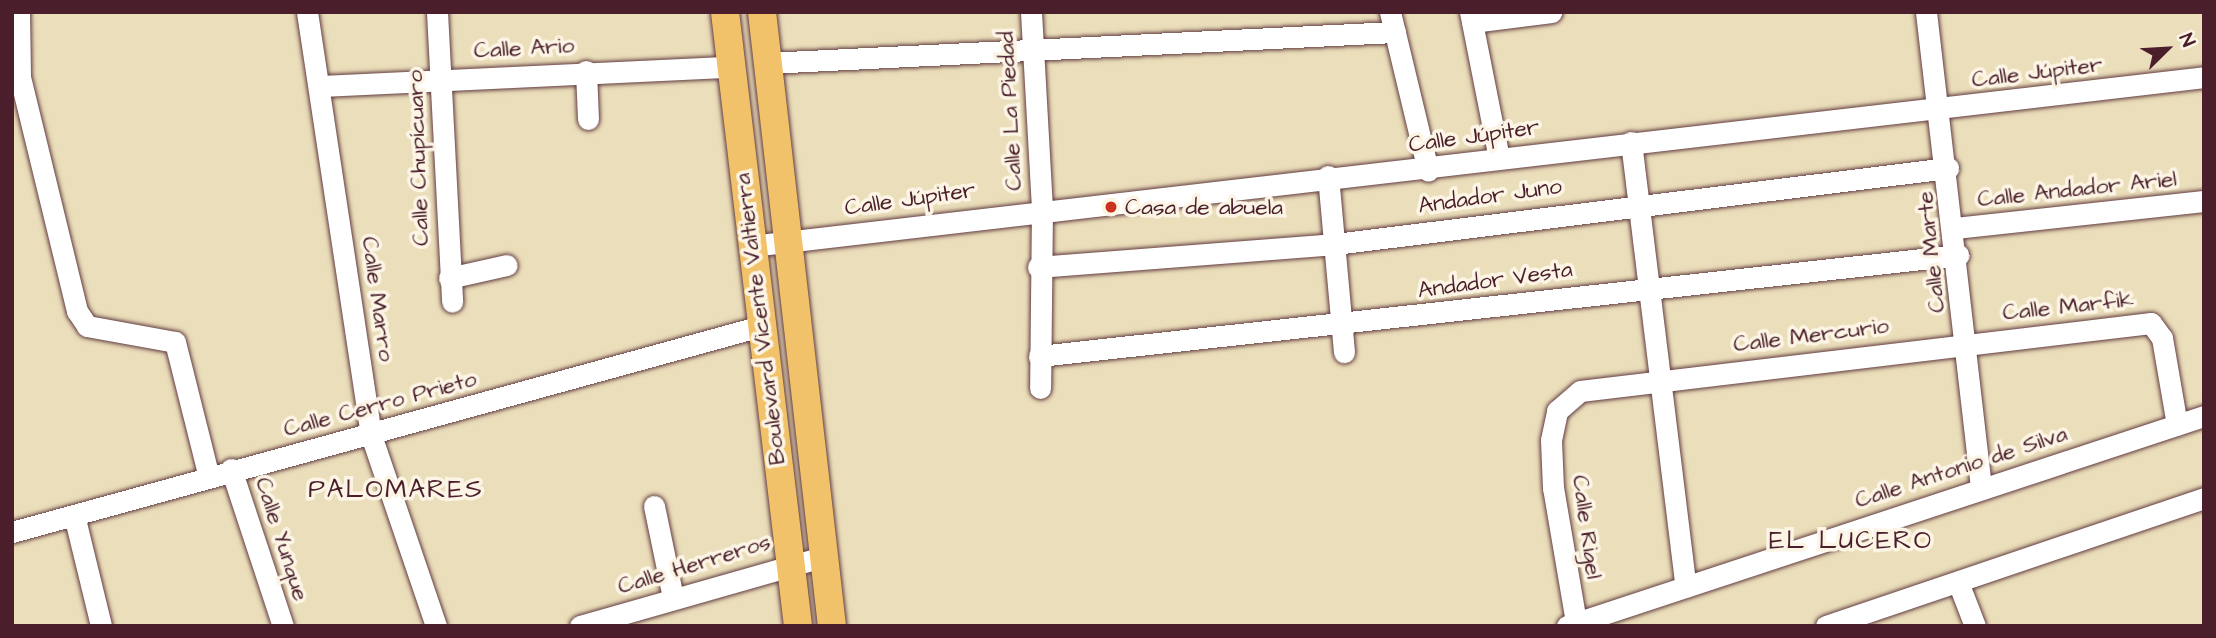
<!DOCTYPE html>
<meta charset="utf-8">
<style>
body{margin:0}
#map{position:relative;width:2216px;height:638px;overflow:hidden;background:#ebdeba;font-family:"Architects Daughter",sans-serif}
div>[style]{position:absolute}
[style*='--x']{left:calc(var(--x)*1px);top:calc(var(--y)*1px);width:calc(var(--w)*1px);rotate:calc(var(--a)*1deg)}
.roads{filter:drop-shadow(0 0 2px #623c40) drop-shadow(0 0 2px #623c40)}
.minor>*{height:21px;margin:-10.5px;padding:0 10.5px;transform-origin:10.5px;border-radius:10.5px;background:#fff}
.major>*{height:28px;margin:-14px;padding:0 14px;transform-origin:14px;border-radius:14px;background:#f2c26a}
.dots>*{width:19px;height:19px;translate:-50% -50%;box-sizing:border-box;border:4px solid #fcf5e5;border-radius:50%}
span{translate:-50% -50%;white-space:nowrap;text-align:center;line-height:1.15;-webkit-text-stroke:7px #fcf5e5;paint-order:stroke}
.street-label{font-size:23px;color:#4a1f2b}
.poi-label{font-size:23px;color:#4a1f2b}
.left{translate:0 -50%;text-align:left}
.quarter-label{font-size:26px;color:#4a1f2b;letter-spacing:2px}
.frame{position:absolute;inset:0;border:14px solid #4a1f2b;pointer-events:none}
.north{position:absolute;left:2132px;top:14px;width:70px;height:70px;-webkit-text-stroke:5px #fcf5e5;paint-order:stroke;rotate:66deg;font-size:19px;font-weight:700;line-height:28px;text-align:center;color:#4a1f2b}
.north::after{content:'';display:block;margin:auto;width:24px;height:32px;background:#4a1f2b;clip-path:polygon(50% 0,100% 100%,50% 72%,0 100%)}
</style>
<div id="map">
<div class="roads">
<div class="minor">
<i style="--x:19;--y:12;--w:65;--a:89.1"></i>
<i style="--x:20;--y:77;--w:241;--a:76.3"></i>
<i style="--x:77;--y:311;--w:18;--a:56"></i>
<i style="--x:87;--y:326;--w:89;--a:10.3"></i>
<i style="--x:175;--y:342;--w:139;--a:75.9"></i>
<i style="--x:307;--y:12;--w:428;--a:81.4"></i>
<i style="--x:371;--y:435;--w:202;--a:71.2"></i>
<i style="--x:437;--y:12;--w:290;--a:87"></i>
<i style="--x:1031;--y:12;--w:196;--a:86.8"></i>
<i style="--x:1042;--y:208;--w:180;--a:90.6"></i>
<i style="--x:1390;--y:12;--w:163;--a:76.5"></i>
<i style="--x:1470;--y:12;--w:149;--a:78.8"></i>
<i style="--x:1926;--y:12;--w:479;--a:83.4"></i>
<i style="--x:1472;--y:22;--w:80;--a:-7.2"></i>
<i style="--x:767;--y:63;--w:629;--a:-2.83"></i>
<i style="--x:586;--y:71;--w:48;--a:87.6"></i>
<i style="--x:321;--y:86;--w:409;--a:-2.7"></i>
<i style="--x:1631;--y:142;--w:448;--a:83"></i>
<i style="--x:1328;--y:176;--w:177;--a:84.8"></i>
<i style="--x:1955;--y:228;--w:250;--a:-6.2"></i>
<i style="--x:751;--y:246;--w:1463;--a:-6.63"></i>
<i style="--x:1038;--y:267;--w:298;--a:-4.4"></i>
<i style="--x:1335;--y:244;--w:618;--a:-7.07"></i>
<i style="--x:449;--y:278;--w:59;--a:-12.6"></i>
<i style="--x:1039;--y:356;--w:925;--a:-6.27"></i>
<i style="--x:231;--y:469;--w:165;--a:71.7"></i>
<i style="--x:654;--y:506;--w:94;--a:78.3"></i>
<i style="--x:75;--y:519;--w:110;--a:76.3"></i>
<i style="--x:12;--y:532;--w:777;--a:-15.38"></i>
<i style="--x:1958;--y:582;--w:47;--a:68.9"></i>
<i style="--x:1576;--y:622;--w:136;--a:-99.7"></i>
<i style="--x:1553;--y:488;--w:48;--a:-92.4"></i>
<i style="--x:1551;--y:440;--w:30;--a:-78"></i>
<i style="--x:1557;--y:411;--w:30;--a:-41"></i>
<i style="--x:1580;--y:391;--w:575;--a:-6.79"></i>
<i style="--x:2151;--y:323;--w:19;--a:54"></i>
<i style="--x:2162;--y:338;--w:88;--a:80.2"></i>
<i style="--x:580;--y:626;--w:255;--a:-15.9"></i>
<i style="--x:1567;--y:626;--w:671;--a:-18.25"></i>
<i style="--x:1826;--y:626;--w:399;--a:-18.7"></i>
</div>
<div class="major">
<i style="--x:725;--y:12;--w:618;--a:83.22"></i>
<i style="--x:762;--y:12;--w:618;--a:83.5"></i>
</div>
</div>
<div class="dots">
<i style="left:1111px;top:207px;background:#c8321e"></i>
</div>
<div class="street-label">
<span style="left:524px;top:48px;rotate:-3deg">Calle Ario</span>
<span style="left:2037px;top:72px;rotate:-7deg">Calle Júpiter</span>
<span style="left:1010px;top:111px;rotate:-93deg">Calle La Piedad</span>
<span style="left:1474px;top:136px;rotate:-8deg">Calle Júpiter</span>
<span style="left:418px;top:158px;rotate:-92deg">Calle Chupícuaro</span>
<span style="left:2077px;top:189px;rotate:-6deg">Calle Andador Ariel</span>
<span style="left:1490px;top:196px;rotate:-8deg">Andador Juno</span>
<span style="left:910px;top:199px;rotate:-8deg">Calle Júpiter</span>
<span style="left:1931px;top:252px;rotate:-96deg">Calle Marte</span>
<span style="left:1495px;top:280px;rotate:-8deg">Andador Vesta</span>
<span style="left:378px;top:299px;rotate:82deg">Calle Marro</span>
<span style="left:2068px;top:306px;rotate:-6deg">Calle Marfik</span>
<span style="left:760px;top:319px;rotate:-97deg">Boulevard Vicente Valtierra</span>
<span style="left:1811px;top:335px;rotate:-7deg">Calle Mercurio</span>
<span style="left:380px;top:404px;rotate:-15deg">Calle Cerro Prieto</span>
<span style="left:1961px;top:467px;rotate:-18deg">Calle Antonio de Silva</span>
<span style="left:1587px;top:527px;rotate:82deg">Calle Rigel</span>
<span style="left:282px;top:539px;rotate:72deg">Calle Yunque</span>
<span style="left:694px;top:564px;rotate:-17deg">Calle Herreros</span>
</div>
<div class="poi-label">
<span class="left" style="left:1125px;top:207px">Casa de abuela</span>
</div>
<div class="quarter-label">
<span style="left:396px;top:490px">PALOMARES</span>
<span style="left:1851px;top:541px">EL LUCERO</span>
</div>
<div class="frame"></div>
<div class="north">N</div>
</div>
